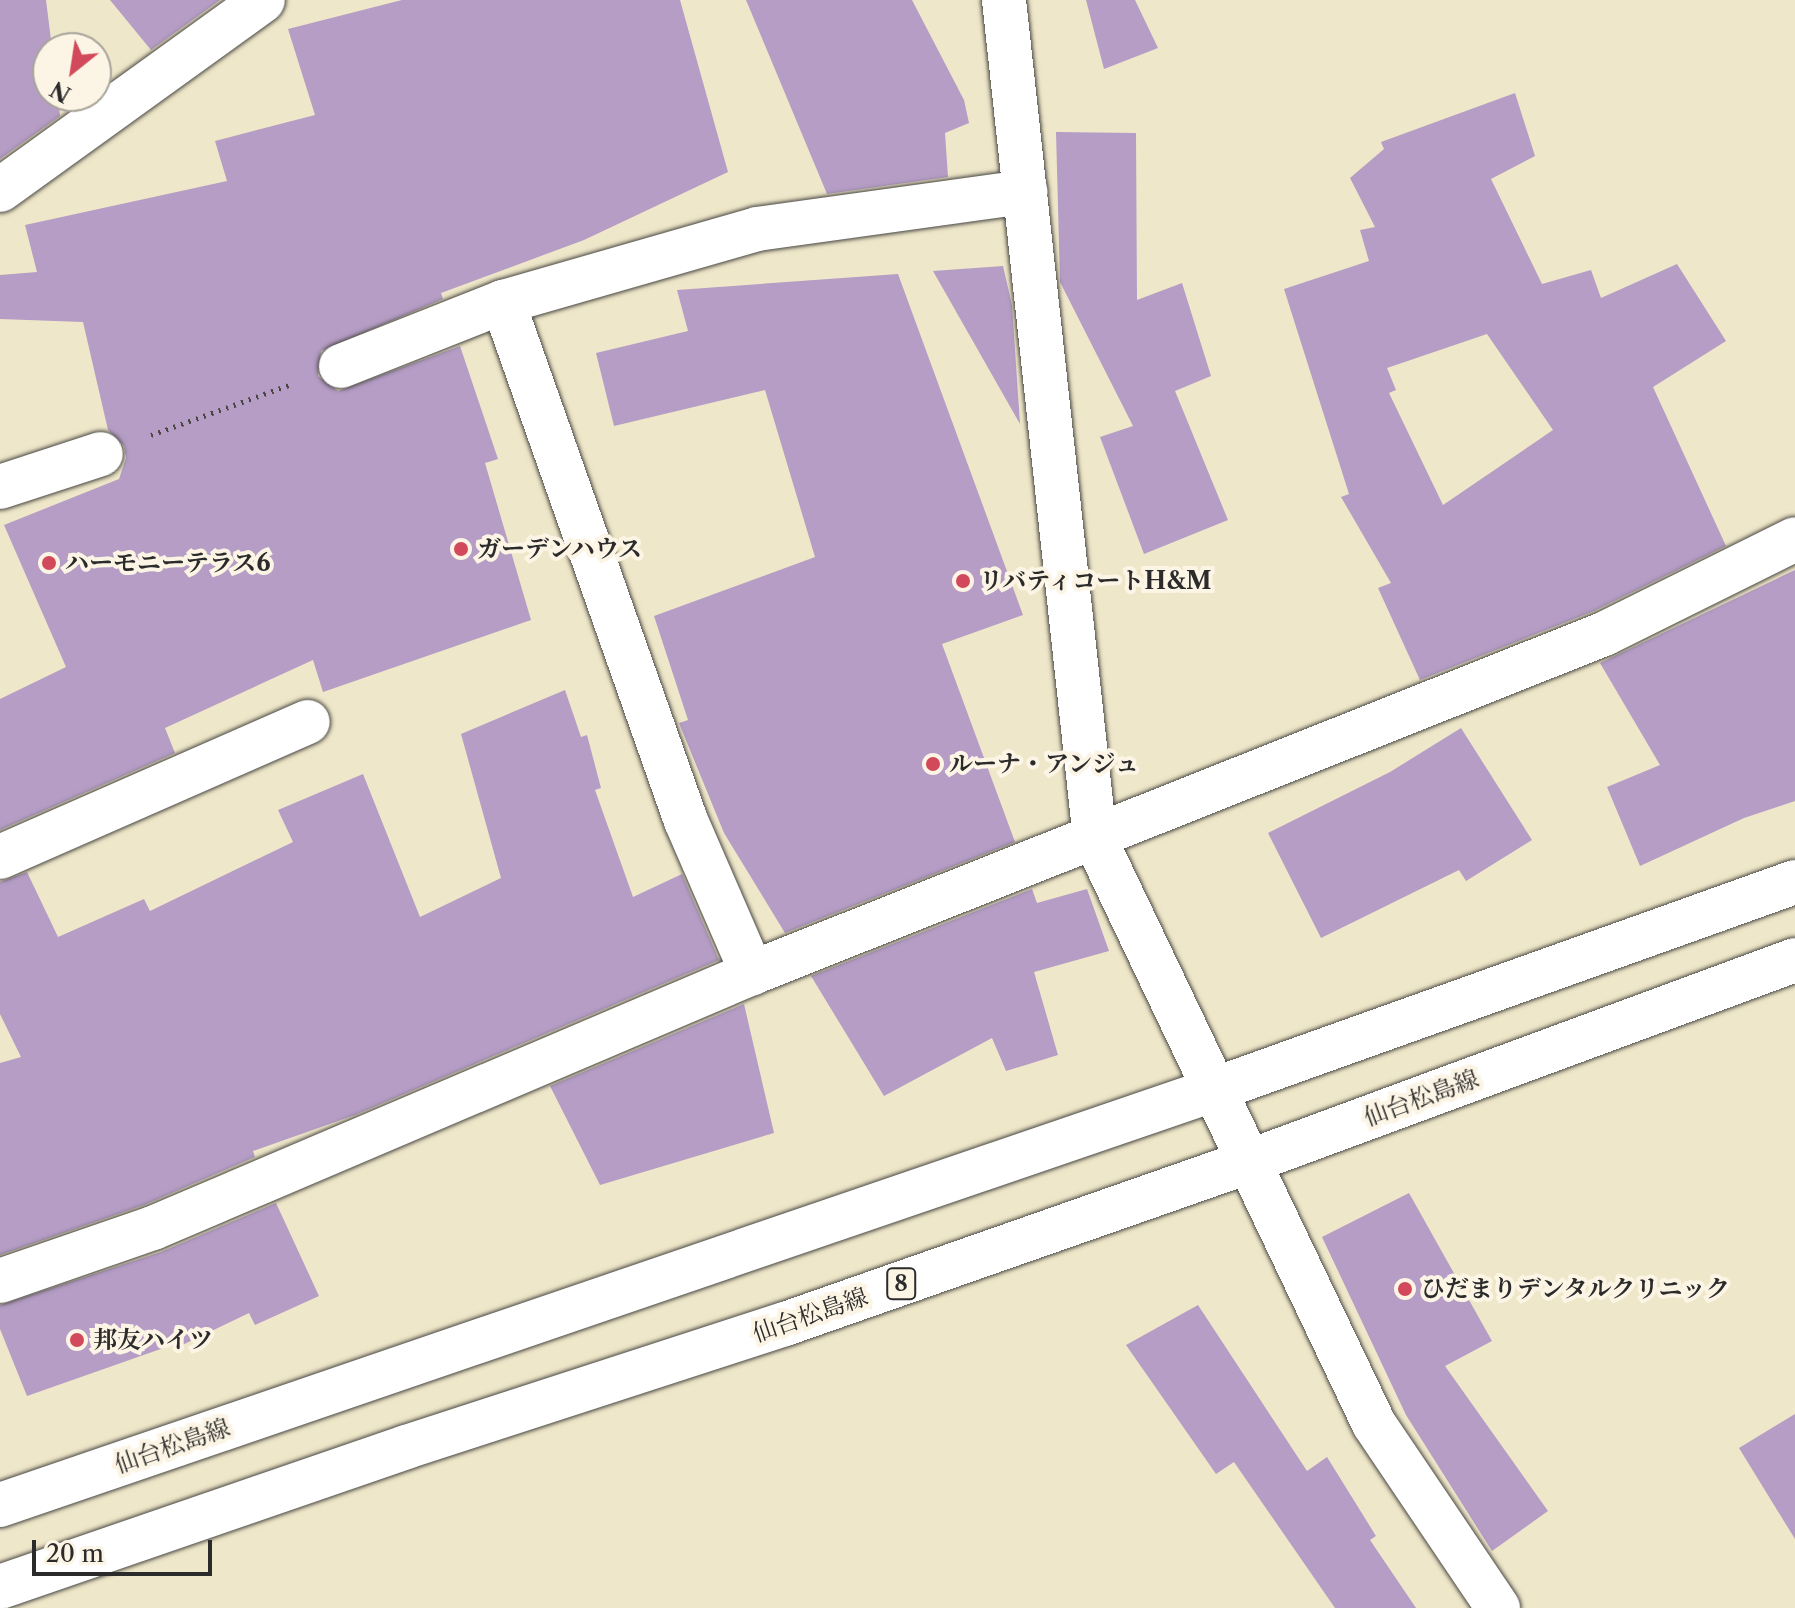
<!DOCTYPE html>
<meta charset="utf-8">
<style>
body{margin:0}
#map{position:relative;width:1795px;height:1608px;overflow:hidden;background:#efe7c9;font-family:"Libre Caslon Text","Noto Serif JP",serif}
div>[style]{position:absolute}
[style*='--x']{left:calc(var(--x)*1px);top:calc(var(--y)*1px);width:calc(var(--w)*1px);rotate:calc(var(--a)*1deg)}
.building>*{inset:0;background:#b59dc5}
.path>*{height:5px;margin-top:-2.5px;transform-origin:0;background:repeating-linear-gradient(90deg,#484743 0 2px,transparent 0 8px)}
.roads{filter:drop-shadow(0 0 2px #484743) drop-shadow(0 0 2px #484743)}
.street>*{height:44px;margin:-22px;padding:0 22px;transform-origin:22px;border-radius:22px;background:#fff}
.primary>*{height:44px;margin:-22px;padding:0 22px;transform-origin:22px;border-radius:22px;background:#fff}
.dots>*{width:22px;height:22px;translate:-50% -50%;box-sizing:border-box;border:4px solid #fcf5e5;border-radius:50%}
span{translate:-50% -50%;white-space:nowrap;text-align:center;line-height:1.15;-webkit-text-stroke:8px #fcf5e5;paint-order:stroke}
.shield-label span{padding:2px 6px;background:#fcf5e5;border:2px solid;border-radius:6px;-webkit-text-stroke-width:0}
.shield-label{font-size:22px;color:#2b2b2b;font-weight:700}
.poi-label{font-size:24px;color:#2b2b2b;font-weight:700}
.left{translate:0 -50%;text-align:left}
.street-label{font-size:24px;color:#2b2b2b}
.north{position:absolute;left:32px;top:32px;width:80px;height:80px;box-sizing:border-box;background:#fcf5e5;border:2px solid #a8a49b;border-radius:50%;rotate:210deg;font-size:22px;font-weight:700;line-height:32px;text-align:center;color:#2b2b2b}
.north::after{content:'';display:block;margin:auto;width:28px;height:36px;background:#d1495b;clip-path:polygon(50% 0,100% 100%,50% 72%,0 100%)}
.scale{position:absolute;left:32px;top:1540px;width:180px;height:36px;box-sizing:border-box;border:4px solid #2b2b2b;border-top:0;padding-left:10px;font-size:24px;line-height:28px;white-space:nowrap;color:#2b2b2b;-webkit-text-stroke:6px #fcf5e5;paint-order:stroke}
</style>
<div id="map">
<div class="building">
<i style="clip-path:polygon(0 0,46px 0,52px 48px,48px 96px,58px 96px,60px 116px,0 159px)"></i>
<i style="clip-path:polygon(110px 0,220px 0,151px 50px)"></i>
<i style="clip-path:polygon(402px 0,680px 0,728px 172px,584px 240px,441px 293px,443px 299px,321px 351px,318px 376px,338px 391px,460px 346px,498px 459px,485px 463px,531px 620px,323px 692px,313px 660px,165px 728px,175px 753px,0 830px,0 699px,66px 667px,4px 525px,119px 479px,126px 458px,124px 446px,108px 430px,83px 322px,0 319px,0 275px,37px 272px,25px 225px,227px 181px,215px 141px,315px 115px,288px 29px)"></i>
<i style="clip-path:polygon(746px 0,912px 0,964px 100px,969px 123px,945px 133px,948px 177px,827px 194px)"></i>
<i style="clip-path:polygon(1086px 0,1135px 0,1158px 48px,1104px 69px)"></i>
<i style="clip-path:polygon(evenodd,1515px 93px,1535px 156px,1491px 179px,1542px 284px,1591px 270px,1601px 298px,1677px 264px,1726px 341px,1653px 387px,1726px 546px,1594px 611px,1420px 680px,1378px 588px,1391px 583px,1341px 497px,1349px 494px,1284px 289px,1369px 261px,1360px 230px,1375px 227px,1350px 178px,1384px 149px,1381px 142px,1515px 93px,1487px 334px,1553px 430px,1443px 505px,1389px 393px,1396px 390px,1387px 368px,1487px 334px)"></i>
<i style="clip-path:polygon(1056px 132px,1136px 133px,1137px 300px,1182px 283px,1211px 376px,1175px 391px,1228px 520px,1144px 554px,1100px 437px,1133px 426px,1060px 282px)"></i>
<i style="clip-path:polygon(1003px 266px,1012px 305px,1020px 424px,933px 271px)"></i>
<i style="clip-path:polygon(898px 274px,1023px 615px,942px 644px,1015px 842px,785px 933px,724px 833px,679px 723px,688px 720px,654px 616px,815px 557px,765px 390px,614px 426px,596px 353px,688px 331px,677px 290px)"></i>
<i style="clip-path:polygon(1795px 570px,1795px 801px,1744px 818px,1640px 866px,1607px 787px,1660px 765px,1600px 663px)"></i>
<i style="clip-path:polygon(565px 690px,581px 737px,587px 735px,601px 788px,595px 790px,633px 897px,682px 874px,719px 960px,355px 1115px,253px 1151px,255px 1157px,144px 1205px,0 1255px,0 1063px,21px 1057px,0 1014px,0 882px,27px 872px,58px 937px,144px 899px,150px 911px,293px 842px,278px 810px,363px 774px,420px 917px,501px 878px,461px 734px)"></i>
<i style="clip-path:polygon(1461px 728px,1532px 840px,1466px 881px,1459px 870px,1321px 938px,1268px 833px,1390px 772px)"></i>
<i style="clip-path:polygon(1032px 889px,1037px 903px,1087px 889px,1109px 951px,1034px 972px,1058px 1055px,1006px 1071px,992px 1038px,884px 1096px,811px 976px)"></i>
<i style="clip-path:polygon(744px 1004px,774px 1133px,600px 1185px,550px 1086px)"></i>
<i style="clip-path:polygon(1409px 1193px,1492px 1341px,1445px 1366px,1548px 1511px,1492px 1551px,1406px 1415px,1322px 1237px)"></i>
<i style="clip-path:polygon(276px 1203px,319px 1296px,255px 1325px,249px 1313px,174px 1349px,172px 1345px,27px 1396px,0 1329px,0 1305px,161px 1252px)"></i>
<i style="clip-path:polygon(1198px 1305px,1307px 1471px,1327px 1457px,1376px 1536px,1370px 1540px,1416px 1608px,1335px 1608px,1234px 1462px,1216px 1474px,1126px 1345px)"></i>
<i style="clip-path:polygon(1795px 1414px,1795px 1539px,1739px 1448px)"></i>
</div>
<div class="path">
<i style="--x:151;--y:435;--w:150;--a:-19.9"></i>
</div>
<div class="roads">
<div class="street">
<i style="--x:1004;--y:0;--w:844;--a:83.81"></i>
<i style="--x:1095;--y:839;--w:648;--a:64.5"></i>
<i style="--x:1374;--y:1424;--w:222;--a:56"></i>
<i style="--x:0;--y:190;--w:324;--a:-35.8"></i>
<i style="--x:503;--y:302;--w:550;--a:70.58"></i>
<i style="--x:686;--y:821;--w:166;--a:66.5"></i>
<i style="--x:341;--y:366;--w:174;--a:-21.6"></i>
<i style="--x:503;--y:302;--w:264;--a:-16"></i>
<i style="--x:757;--y:229;--w:271;--a:-7.9"></i>
<i style="--x:0;--y:487;--w:106;--a:-18.1"></i>
<i style="--x:0;--y:857;--w:336;--a:-23.7"></i>
<i style="--x:0;--y:1281;--w:162;--a:-19.1"></i>
<i style="--x:153;--y:1228;--w:651;--a:-23.06"></i>
<i style="--x:752;--y:973;--w:917;--a:-21.7"></i>
<i style="--x:1604;--y:634;--w:213;--a:-26.4"></i>
</div>
<div class="primary">
<i style="--x:0;--y:1505;--w:1282;--a:-18.89"></i>
<i style="--x:1213;--y:1090;--w:618;--a:-19.67"></i>
<i style="--x:0;--y:1587;--w:429;--a:-19"></i>
<i style="--x:406;--y:1447;--w:398;--a:-18"></i>
<i style="--x:785;--y:1324;--w:491;--a:-19.3"></i>
<i style="--x:1248;--y:1162;--w:583;--a:-20.27"></i>
</div>
</div>
<div class="dots">
<i style="left:461px;top:549px;background:#d1495b"></i>
<i style="left:49px;top:563px;background:#d1495b"></i>
<i style="left:963px;top:581px;background:#d1495b"></i>
<i style="left:933px;top:764px;background:#d1495b"></i>
<i style="left:1405px;top:1289px;background:#d1495b"></i>
<i style="left:77px;top:1340px;background:#d1495b"></i>
</div>
<div class="shield-label">
<span style="left:901px;top:1284px">8</span>
</div>
<div class="poi-label">
<span class="left" style="left:477px;top:549px">ガーデンハウス</span>
<span class="left" style="left:65px;top:563px">ハーモニーテラス6</span>
<span class="left" style="left:979px;top:581px">リバティコートH&amp;M</span>
<span class="left" style="left:949px;top:764px">ルーナ・アンジュ</span>
<span class="left" style="left:1421px;top:1289px">ひだまりデンタルクリニック</span>
<span class="left" style="left:93px;top:1340px">邦友ハイツ</span>
</div>
<div class="street-label">
<span style="left:1421px;top:1098px;rotate:-20deg">仙台松島線</span>
<span style="left:810px;top:1315px;rotate:-19deg">仙台松島線</span>
<span style="left:172px;top:1446px;rotate:-19deg">仙台松島線</span>
</div>
<div class="north">N</div>
<div class="scale">20 m</div>
</div>
